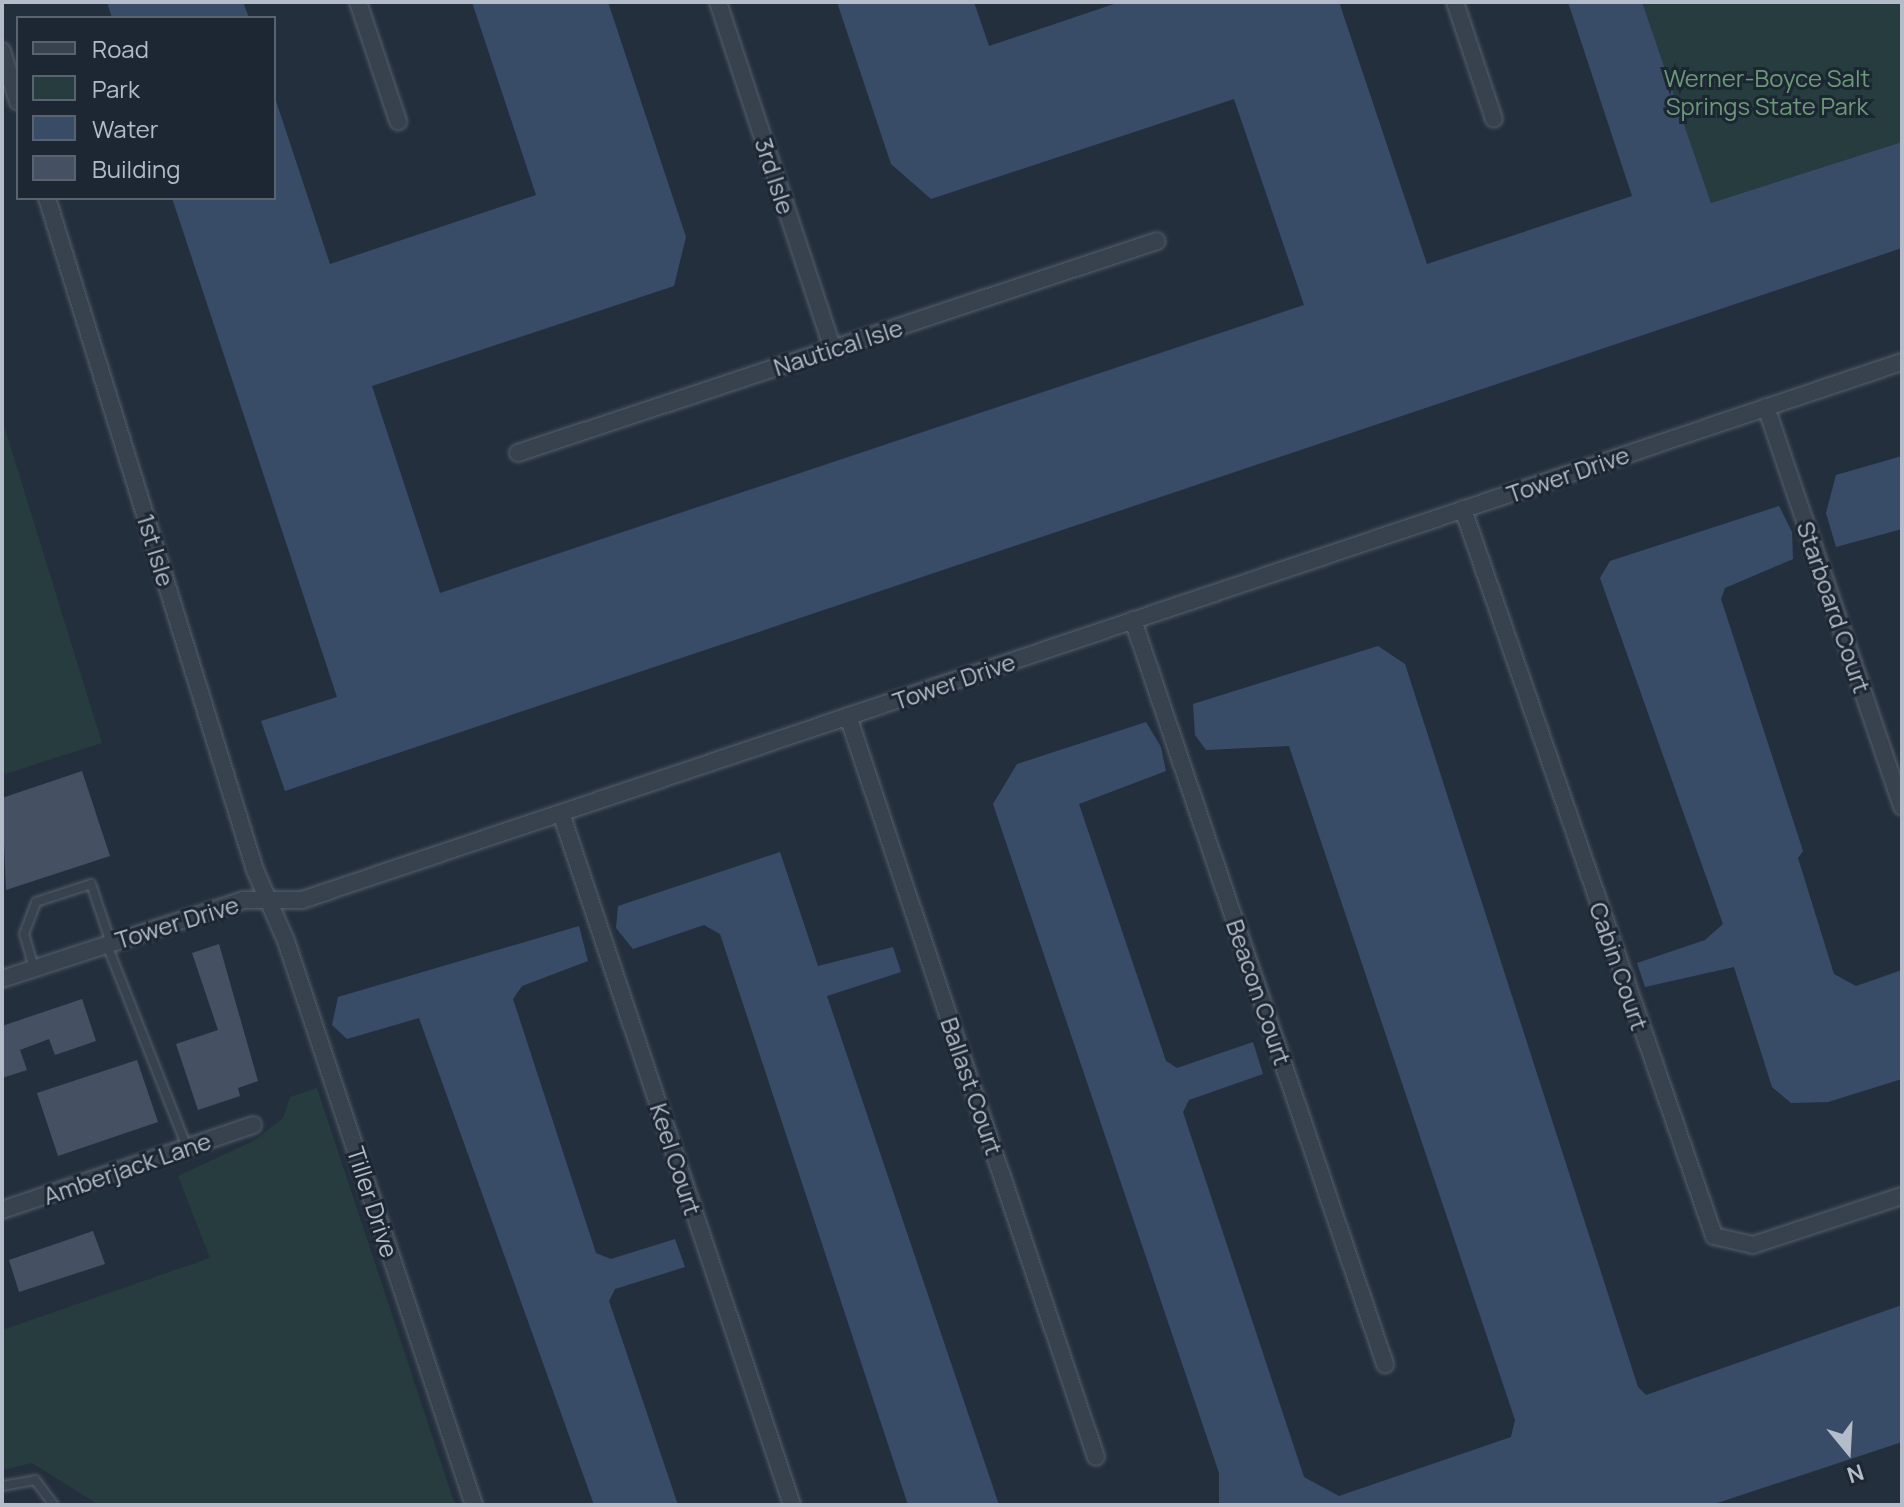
<!DOCTYPE html>
<style>
body{margin:0}
#map{position:relative;width:1904px;height:1507px;overflow:hidden;background:#242f3e;font-family:Manrope,sans-serif}
div>[style]{position:absolute}
[style*='--x']{left:calc(var(--x)*1px);top:calc(var(--y)*1px);width:calc(var(--w)*1px);rotate:calc(var(--a)*1deg)}
.green>*{inset:0;background:#263c3f}
.water>*{inset:0;background:#394c67}
.building>*{inset:0;background:#455162}
.roads{filter:drop-shadow(0 0 2px #565f6c) drop-shadow(0 0 2px #565f6c)}
.service>*{height:8px;margin:-4px;padding:0 4px;transform-origin:4px;border-radius:4px;background:#38414e}
.minor>*{height:16px;margin:-8px;padding:0 8px;transform-origin:8px;border-radius:8px;background:#38414e}
span{translate:-50% -50%;white-space:nowrap;text-align:center;line-height:1.15;-webkit-text-stroke:6px #1d2633;paint-order:stroke}
.park-label{font-size:24px;color:#6b9a76}
.street-label{font-size:24px;color:#b4bcc9}
.frame{position:absolute;inset:0;border:4px solid #b4bcc9;pointer-events:none}
.legend{position:absolute;left:16px;top:16px;width:260px;height:184px;box-sizing:border-box;background:#1d2633;border:2px solid #59626f;margin:0;padding:10px 14px;list-style:none;font-size:24px;color:#b4bcc9}
.legend li{display:flex;align-items:center;gap:16px;height:40px}
.legend b{width:40px;border:2px solid #59626f}
.north{position:absolute;left:1808px;top:1411px;width:80px;height:80px;-webkit-text-stroke:6px #1d2633;paint-order:stroke;rotate:162deg;font-size:22px;font-weight:700;line-height:32px;text-align:center;color:#b4bcc9}
.north::after{content:'';display:block;margin:auto;width:28px;height:36px;background:#b4bcc9;clip-path:polygon(50% 0,100% 100%,50% 72%,0 100%)}
</style>
<div id="map">
<div class="green">
<i style="clip-path:polygon(1642px 2px,1902px 2px,1902px 142px,1711px 203px)"></i>
<i style="clip-path:polygon(2px 419px,102px 743px,2px 775px)"></i>
<i style="clip-path:polygon(317px 1088px,455px 1505px,99px 1505px,32px 1463px,2px 1470px,2px 1330px,210px 1258px,178px 1176px,255px 1140px,283px 1118px,290px 1097px)"></i>
</div>
<div class="water">
<i style="clip-path:polygon(107px 2px,243px 2px,249px 18px,112px 18px)"></i>
<i style="clip-path:polygon(472px 2px,608px 2px,686px 237px,674px 286px,372px 386px,440px 593px,1304px 305px,1234px 99px,931px 199px,891px 164px,837px 2px,974px 2px,989px 46px,1120px 2px,1339px 2px,1427px 264px,1632px 196px,1568px 2px,1642px 2px,1711px 203px,1902px 142px,1902px 248px,285px 791px,261px 721px,337px 697px,172px 198px,274px 198px,274px 95px,330px 264px,536px 195px)"></i>
<i style="clip-path:polygon(1902px 456px,1902px 529px,1836px 547px,1826px 513px,1836px 475px)"></i>
<i style="clip-path:polygon(1779px 506px,1792px 532px,1793px 559px,1725px 588px,1721px 599px,1803px 851px,1798px 858px,1834px 974px,1856px 986px,1902px 970px,1902px 1079px,1828px 1102px,1791px 1103px,1772px 1087px,1734px 967px,1645px 987px,1637px 963px,1705px 940px,1723px 924px,1600px 578px,1610px 561px)"></i>
<i style="clip-path:polygon(1378px 646px,1405px 664px,1638px 1387px,1646px 1395px,1902px 1305px,1902px 1442px,1711px 1505px,1219px 1505px,1219px 1473px,993px 804px,1017px 764px,1146px 722px,1161px 747px,1166px 771px,1079px 804px,1166px 1061px,1177px 1068px,1253px 1042px,1263px 1074px,1189px 1100px,1183px 1112px,1304px 1477px,1339px 1496px,1511px 1437px,1515px 1420px,1289px 746px,1206px 750px,1195px 735px,1193px 704px)"></i>
<i style="clip-path:polygon(780px 852px,818px 966px,893px 947px,901px 972px,827px 996px,999px 1505px,908px 1505px,720px 934px,704px 925px,633px 949px,616px 928px,618px 906px)"></i>
<i style="clip-path:polygon(579px 926px,588px 961px,522px 986px,513px 999px,596px 1253px,611px 1259px,675px 1239px,685px 1267px,615px 1289px,609px 1301px,678px 1505px,594px 1505px,419px 1018px,347px 1039px,332px 1025px,338px 997px)"></i>
</div>
<div class="building">
<i style="clip-path:polygon(82px 771px,110px 856px,6px 890px,2px 798px)"></i>
<i style="clip-path:polygon(219px 944px,258px 1081px,238px 1088px,240px 1096px,198px 1110px,176px 1044px,218px 1030px,192px 953px)"></i>
<i style="clip-path:polygon(82px 999px,96px 1041px,55px 1055px,49px 1039px,20px 1050px,27px 1070px,2px 1078px,2px 1026px)"></i>
<i style="clip-path:polygon(137px 1060px,158px 1122px,58px 1156px,37px 1093px)"></i>
<i style="clip-path:polygon(93px 1231px,105px 1264px,19px 1292px,9px 1260px)"></i>
</div>
<div class="roads">
<div class="service">
<i style="--x:107;--y:945;--w:217;--a:68.4"></i>
<i style="--x:34;--y:968;--w:35;--a:-106"></i>
<i style="--x:24;--y:934;--w:34;--a:-69"></i>
<i style="--x:36;--y:902;--w:58;--a:-18.1"></i>
<i style="--x:91;--y:884;--w:62;--a:71.3"></i>
<i style="--x:2;--y:1486;--w:34;--a:-10"></i>
<i style="--x:35;--y:1480;--w:31;--a:53"></i>
</div>
<div class="minor">
<i style="--x:358;--y:2;--w:126;--a:71.4"></i>
<i style="--x:718;--y:2;--w:366;--a:71.7"></i>
<i style="--x:1455;--y:2;--w:123;--a:71.6"></i>
<i style="--x:2;--y:51;--w:53;--a:72.6"></i>
<i style="--x:47;--y:198;--w:703;--a:72.8"></i>
<i style="--x:255;--y:870;--w:77;--a:66.4"></i>
<i style="--x:286;--y:941;--w:595;--a:71.57"></i>
<i style="--x:1766;--y:407;--w:422;--a:71.2"></i>
<i style="--x:518;--y:453;--w:673;--a:-18.35"></i>
<i style="--x:1463;--y:509;--w:769;--a:70.95"></i>
<i style="--x:1714;--y:1236;--w:40;--a:13"></i>
<i style="--x:1753;--y:1245;--w:157;--a:-18.2"></i>
<i style="--x:1133;--y:620;--w:786;--a:71.29"></i>
<i style="--x:848;--y:716;--w:781;--a:71.5"></i>
<i style="--x:561;--y:813;--w:730;--a:71.54"></i>
<i style="--x:2;--y:979;--w:254;--a:-18.1"></i>
<i style="--x:243;--y:900;--w:59;--a:0"></i>
<i style="--x:302;--y:900;--w:1688;--a:-18.59"></i>
<i style="--x:2;--y:1210;--w:265;--a:-18.7"></i>
</div>
</div>
<div class="park-label">
<span style="left:1767px;top:92px">Werner-Boyce Salt<br>Springs State Park</span>
</div>
<div class="street-label">
<span style="left:775px;top:176px;rotate:72deg">3rd Isle</span>
<span style="left:838px;top:347px;rotate:-18deg">Nautical Isle</span>
<span style="left:1568px;top:474px;rotate:-19deg">Tower Drive</span>
<span style="left:156px;top:550px;rotate:73deg">1st Isle</span>
<span style="left:1834px;top:607px;rotate:71deg">Starboard Court</span>
<span style="left:954px;top:681px;rotate:-19deg">Tower Drive</span>
<span style="left:177px;top:922px;rotate:-17deg">Tower Drive</span>
<span style="left:1619px;top:966px;rotate:71deg">Cabin Court</span>
<span style="left:1259px;top:992px;rotate:71deg">Beacon Court</span>
<span style="left:972px;top:1086px;rotate:71deg">Ballast Court</span>
<span style="left:676px;top:1159px;rotate:72deg">Keel Court</span>
<span style="left:127px;top:1168px;rotate:-19deg">Amberjack Lane</span>
<span style="left:373px;top:1202px;rotate:72deg">Tiller Drive</span>
</div>
<div class="frame"></div>
<ul class="legend">
<li><b style="height:10px;background:#38414e"></b>Road</li>
<li><b style="height:22px;background:#263c3f"></b>Park</li>
<li><b style="height:22px;background:#394c67"></b>Water</li>
<li><b style="height:22px;background:#455162"></b>Building</li>
</ul>
<div class="north">N</div>
</div>
